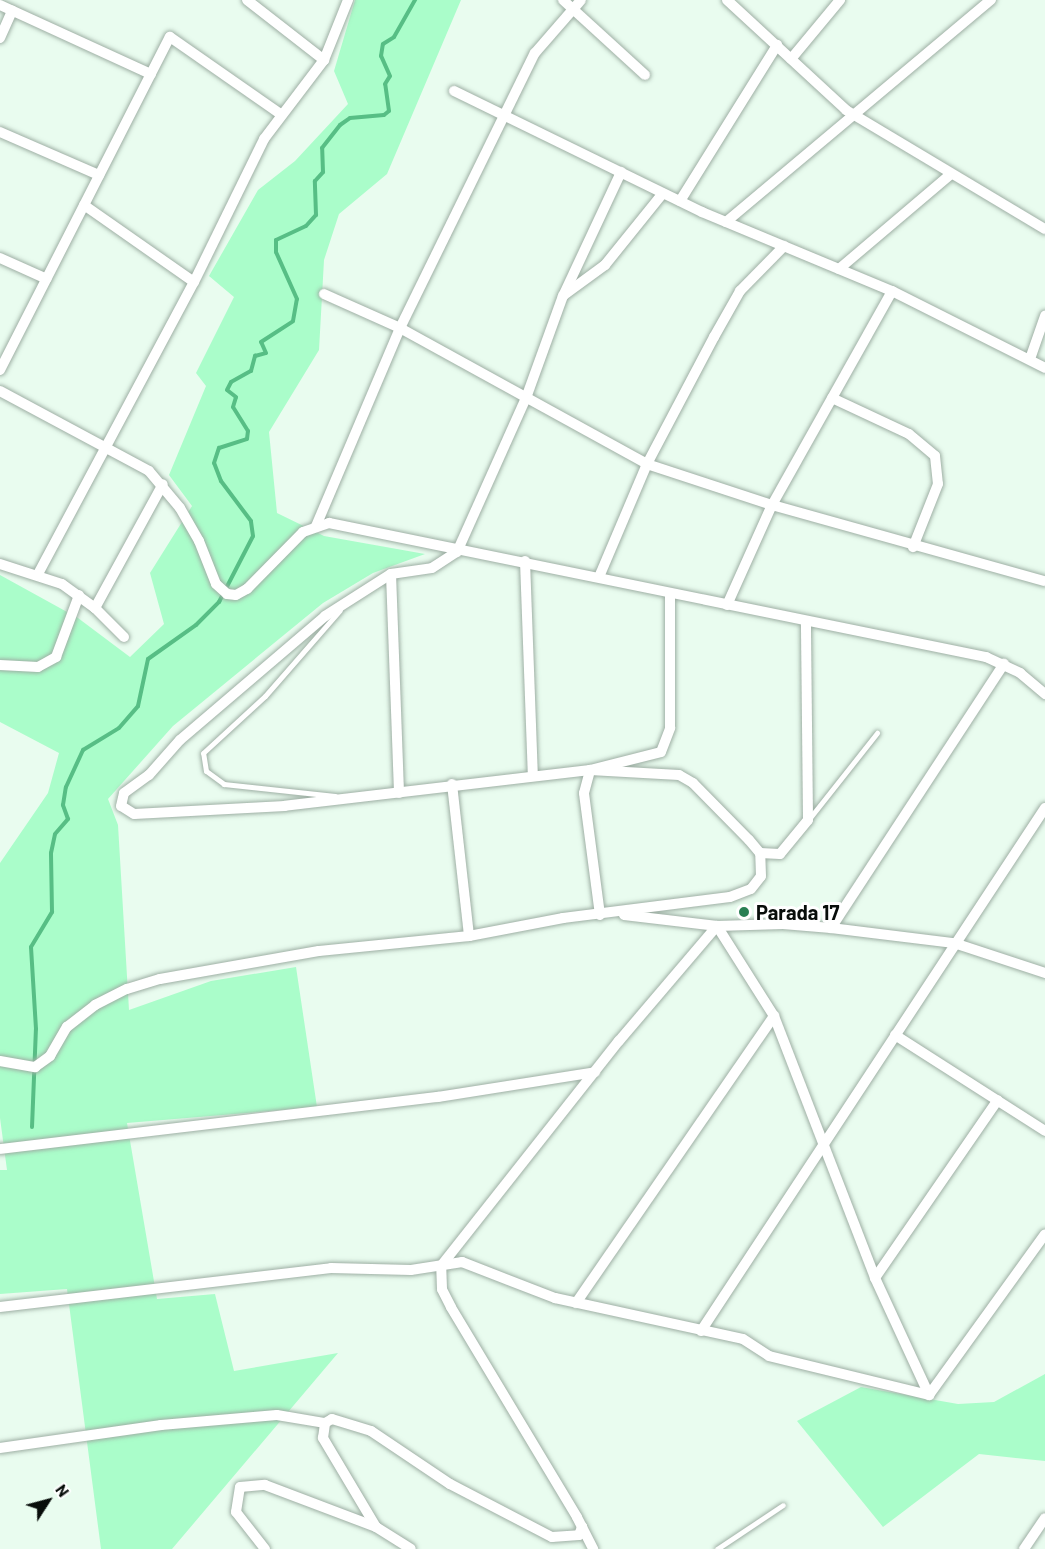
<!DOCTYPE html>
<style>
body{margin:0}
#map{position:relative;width:1045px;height:1549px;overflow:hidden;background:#e9fcef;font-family:Barlow,sans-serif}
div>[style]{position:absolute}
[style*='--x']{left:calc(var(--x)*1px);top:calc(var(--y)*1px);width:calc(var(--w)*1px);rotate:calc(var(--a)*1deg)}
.green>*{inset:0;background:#aafdca}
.stream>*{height:4px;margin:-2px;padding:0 2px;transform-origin:2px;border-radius:2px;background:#57be85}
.roads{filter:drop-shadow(0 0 2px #9eafa4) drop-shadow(0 0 2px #9eafa4)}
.service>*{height:5px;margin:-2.5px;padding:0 2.5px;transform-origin:2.5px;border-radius:2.5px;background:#fff}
.minor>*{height:10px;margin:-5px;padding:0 5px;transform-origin:5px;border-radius:5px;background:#fff}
.dots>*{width:16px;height:16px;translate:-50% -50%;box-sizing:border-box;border:3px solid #fff;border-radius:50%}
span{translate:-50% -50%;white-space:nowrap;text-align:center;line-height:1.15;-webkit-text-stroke:6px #fff;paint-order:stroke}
.poi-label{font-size:20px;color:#080d0a;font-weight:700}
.left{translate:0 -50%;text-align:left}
.north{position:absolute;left:18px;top:1471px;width:60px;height:60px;-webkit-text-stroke:4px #fff;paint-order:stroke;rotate:54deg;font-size:16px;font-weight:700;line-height:24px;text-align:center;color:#080d0a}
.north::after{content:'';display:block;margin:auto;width:21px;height:27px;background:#080d0a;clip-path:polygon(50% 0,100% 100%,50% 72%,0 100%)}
</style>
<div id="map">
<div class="green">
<i style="clip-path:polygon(355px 0,461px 0,387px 174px,339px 214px,324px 260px,319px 350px,269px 432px,277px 513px,324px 536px,425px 554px,373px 573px,323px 603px,173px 726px,108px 799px,118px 825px,129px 1010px,211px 981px,296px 967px,317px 1107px,127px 1123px,157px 1299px,215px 1294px,234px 1371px,338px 1353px,172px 1549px,101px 1549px,67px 1289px,0 1294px,0 1170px,7px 1170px,0 1118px,0 863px,48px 793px,59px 753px,0 722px,0 575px,78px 618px,130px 657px,164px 624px,150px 573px,192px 506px,169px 475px,206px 386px,196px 373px,234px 297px,209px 276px,258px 190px,295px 161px,348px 104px,334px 71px)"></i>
<i style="clip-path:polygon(1045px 1374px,1045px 1461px,979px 1454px,883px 1527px,797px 1421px,861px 1387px,958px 1404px,994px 1402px)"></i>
</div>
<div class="stream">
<i style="--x:32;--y:1127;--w:98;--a:-87.7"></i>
<i style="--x:36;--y:1029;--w:82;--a:-93.5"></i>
<i style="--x:31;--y:947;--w:41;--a:-59"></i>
<i style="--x:52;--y:912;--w:59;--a:-91"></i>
<i style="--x:51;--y:853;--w:19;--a:-78"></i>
<i style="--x:55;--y:834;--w:20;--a:-49"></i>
<i style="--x:68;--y:819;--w:15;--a:-110"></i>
<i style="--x:63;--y:805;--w:18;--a:-81"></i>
<i style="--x:66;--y:787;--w:41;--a:-65.3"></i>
<i style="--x:83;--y:750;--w:42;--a:-31.4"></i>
<i style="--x:119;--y:728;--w:29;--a:-49"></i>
<i style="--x:138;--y:706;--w:48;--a:-78"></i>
<i style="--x:148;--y:659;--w:59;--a:-35.3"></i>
<i style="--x:196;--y:625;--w:33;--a:-45"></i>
<i style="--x:219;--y:602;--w:74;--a:-62.7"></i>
<i style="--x:253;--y:536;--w:15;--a:-98"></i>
<i style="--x:251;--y:521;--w:50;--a:-126.9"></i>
<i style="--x:221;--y:481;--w:19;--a:-111"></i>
<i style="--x:214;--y:463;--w:16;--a:-72"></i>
<i style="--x:219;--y:448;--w:29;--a:-18"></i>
<i style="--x:247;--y:439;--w:8;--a:-83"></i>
<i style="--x:248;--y:431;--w:28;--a:-122"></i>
<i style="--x:233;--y:407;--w:10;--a:-73"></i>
<i style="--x:236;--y:397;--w:11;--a:-142"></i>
<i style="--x:227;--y:390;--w:9;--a:-63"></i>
<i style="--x:231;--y:382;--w:23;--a:-29"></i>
<i style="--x:251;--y:371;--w:16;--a:-75"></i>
<i style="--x:255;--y:356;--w:11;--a:-15"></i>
<i style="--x:266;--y:353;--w:12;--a:-114"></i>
<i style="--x:261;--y:342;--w:38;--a:-33"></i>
<i style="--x:293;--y:321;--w:22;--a:-80"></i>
<i style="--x:297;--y:299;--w:51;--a:-114.1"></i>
<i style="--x:276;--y:252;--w:12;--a:-90"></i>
<i style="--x:276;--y:240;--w:33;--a:-25"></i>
<i style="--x:306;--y:226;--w:15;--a:-48"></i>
<i style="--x:316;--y:215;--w:34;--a:-92"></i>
<i style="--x:315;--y:181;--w:12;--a:-48"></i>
<i style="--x:323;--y:172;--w:24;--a:-92"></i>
<i style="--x:322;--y:148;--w:29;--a:-52"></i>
<i style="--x:340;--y:125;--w:12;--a:-35"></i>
<i style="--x:350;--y:118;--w:34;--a:-5"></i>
<i style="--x:384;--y:115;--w:6;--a:-39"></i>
<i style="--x:389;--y:111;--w:27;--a:-98"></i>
<i style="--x:385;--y:84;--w:9;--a:-58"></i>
<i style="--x:390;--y:76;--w:22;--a:-114"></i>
<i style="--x:381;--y:56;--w:12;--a:-81"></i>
<i style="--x:383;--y:44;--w:13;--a:-32"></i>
<i style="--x:394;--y:37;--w:43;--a:-60.4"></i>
</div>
<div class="roads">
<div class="service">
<i style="--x:335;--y:796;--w:112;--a:-173.8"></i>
<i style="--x:224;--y:784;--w:22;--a:-144"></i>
<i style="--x:206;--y:771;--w:18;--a:-99"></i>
<i style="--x:203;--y:753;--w:84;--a:-42.6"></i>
<i style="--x:265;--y:696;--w:114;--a:-48.9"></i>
<i style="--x:809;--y:819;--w:110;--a:-51.7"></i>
<i style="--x:717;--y:1549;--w:79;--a:-33.7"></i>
</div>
<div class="minor">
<i style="--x:247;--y:0;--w:98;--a:37.9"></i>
<i style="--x:563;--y:0;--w:111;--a:42.4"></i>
<i style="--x:727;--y:0;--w:162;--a:42.7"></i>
<i style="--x:846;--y:110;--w:232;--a:30.9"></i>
<i style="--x:0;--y:5;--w:166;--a:24.6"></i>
<i style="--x:0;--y:38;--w:30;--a:-66"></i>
<i style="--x:791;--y:59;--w:77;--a:-50.3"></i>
<i style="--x:454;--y:91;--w:276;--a:26"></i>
<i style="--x:702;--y:212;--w:206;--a:22.6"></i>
<i style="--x:892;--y:291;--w:171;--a:26.7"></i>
<i style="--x:0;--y:132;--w:108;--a:23.5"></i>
<i style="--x:680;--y:201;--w:184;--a:-58.1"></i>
<i style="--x:84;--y:205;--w:134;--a:35"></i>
<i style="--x:726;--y:222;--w:346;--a:-40"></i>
<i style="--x:0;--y:258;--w:51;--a:24.1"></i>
<i style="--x:839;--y:269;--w:147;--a:-40.3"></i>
<i style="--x:324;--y:294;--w:83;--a:24.1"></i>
<i style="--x:400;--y:328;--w:282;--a:28.8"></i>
<i style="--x:647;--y:464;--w:132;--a:18.2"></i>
<i style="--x:772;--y:505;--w:283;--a:15.6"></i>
<i style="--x:564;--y:295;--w:51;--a:-36.2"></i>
<i style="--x:605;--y:265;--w:92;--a:-51.1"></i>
<i style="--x:1030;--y:359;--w:46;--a:-70.8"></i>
<i style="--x:0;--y:370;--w:374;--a:-63"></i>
<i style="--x:170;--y:37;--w:136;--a:34.9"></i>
<i style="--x:0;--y:391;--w:169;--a:28.2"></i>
<i style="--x:149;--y:471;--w:48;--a:50"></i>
<i style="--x:180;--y:508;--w:38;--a:60"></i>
<i style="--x:199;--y:541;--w:46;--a:68.4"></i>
<i style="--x:216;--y:584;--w:15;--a:42"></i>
<i style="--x:227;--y:594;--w:9;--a:6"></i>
<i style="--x:236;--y:595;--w:13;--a:-29"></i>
<i style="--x:247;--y:589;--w:80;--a:-45.5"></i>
<i style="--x:303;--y:532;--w:28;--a:-19"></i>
<i style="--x:329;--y:523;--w:671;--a:11.53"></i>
<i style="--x:986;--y:657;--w:38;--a:25"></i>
<i style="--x:1020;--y:673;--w:33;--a:40"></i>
<i style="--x:832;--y:398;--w:85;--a:25.1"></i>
<i style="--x:909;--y:434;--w:34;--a:40"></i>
<i style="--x:935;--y:456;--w:28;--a:84"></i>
<i style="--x:938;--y:484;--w:68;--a:111.6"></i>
<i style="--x:316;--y:526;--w:215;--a:-67"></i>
<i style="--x:400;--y:328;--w:306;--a:-63.9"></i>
<i style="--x:535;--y:53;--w:70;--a:-49"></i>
<i style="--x:525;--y:561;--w:215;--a:87.9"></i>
<i style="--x:0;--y:564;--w:65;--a:17.9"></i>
<i style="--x:62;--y:584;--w:41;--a:36"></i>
<i style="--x:95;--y:608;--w:41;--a:45"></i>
<i style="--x:38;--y:574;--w:331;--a:-61.9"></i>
<i style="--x:194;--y:282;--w:159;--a:-63.9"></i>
<i style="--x:264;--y:139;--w:99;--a:-52.8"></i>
<i style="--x:324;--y:60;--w:65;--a:-68.2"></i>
<i style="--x:391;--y:574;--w:219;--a:87.9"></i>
<i style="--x:599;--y:577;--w:123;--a:-67"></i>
<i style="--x:647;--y:464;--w:144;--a:-62.2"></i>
<i style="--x:714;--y:337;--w:53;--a:-60.5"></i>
<i style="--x:740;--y:291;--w:63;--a:-45.6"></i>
<i style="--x:727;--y:605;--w:110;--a:-65.8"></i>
<i style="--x:772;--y:505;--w:245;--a:-60.7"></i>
<i style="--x:95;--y:608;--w:141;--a:-61.3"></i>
<i style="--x:0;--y:665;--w:38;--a:3"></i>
<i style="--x:38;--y:667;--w:21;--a:-29"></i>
<i style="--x:56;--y:657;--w:66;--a:-69.6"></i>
<i style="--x:452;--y:784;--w:153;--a:83.6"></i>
<i style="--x:760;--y:853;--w:20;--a:3"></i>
<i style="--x:780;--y:854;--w:44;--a:-50.5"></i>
<i style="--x:808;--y:820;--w:199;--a:-90.6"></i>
<i style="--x:600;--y:915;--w:123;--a:-97.5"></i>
<i style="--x:584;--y:793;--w:24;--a:-75"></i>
<i style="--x:590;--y:770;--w:73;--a:-14.2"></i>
<i style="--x:661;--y:752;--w:26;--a:-69"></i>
<i style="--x:670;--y:728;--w:135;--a:-90"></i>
<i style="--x:624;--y:915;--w:94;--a:6.7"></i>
<i style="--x:717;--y:926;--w:66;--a:-1.7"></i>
<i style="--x:783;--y:924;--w:48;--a:4.8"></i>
<i style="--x:831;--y:928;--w:124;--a:7"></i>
<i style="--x:954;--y:943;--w:96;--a:18.2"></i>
<i style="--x:717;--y:926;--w:107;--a:57.7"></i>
<i style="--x:774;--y:1016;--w:281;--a:68.9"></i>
<i style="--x:875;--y:1278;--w:129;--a:65.2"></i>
<i style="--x:831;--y:928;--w:316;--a:-56.8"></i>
<i style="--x:895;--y:1035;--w:178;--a:32.6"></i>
<i style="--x:0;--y:1061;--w:36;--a:10"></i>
<i style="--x:35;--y:1067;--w:19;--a:-36"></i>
<i style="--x:50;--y:1056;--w:34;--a:-60"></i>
<i style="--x:67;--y:1027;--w:36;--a:-38"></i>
<i style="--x:95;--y:1005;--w:36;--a:-27"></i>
<i style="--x:127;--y:989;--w:34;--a:-17"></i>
<i style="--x:160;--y:979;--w:161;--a:-10"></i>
<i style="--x:319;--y:951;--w:151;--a:-5.7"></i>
<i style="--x:469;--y:936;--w:96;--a:-10.8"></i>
<i style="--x:563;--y:918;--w:168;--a:-7.2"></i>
<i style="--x:730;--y:897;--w:22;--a:-21"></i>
<i style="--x:751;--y:889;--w:16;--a:-52"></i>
<i style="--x:761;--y:876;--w:23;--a:-92"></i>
<i style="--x:760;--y:853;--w:17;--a:-130"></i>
<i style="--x:749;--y:840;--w:80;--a:-134.5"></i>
<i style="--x:693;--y:783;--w:16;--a:-150"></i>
<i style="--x:679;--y:775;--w:89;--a:-176.8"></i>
<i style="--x:590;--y:770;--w:307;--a:173.3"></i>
<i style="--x:285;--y:806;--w:151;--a:177"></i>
<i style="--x:134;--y:814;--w:15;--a:-148"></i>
<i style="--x:121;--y:806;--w:13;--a:-77"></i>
<i style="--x:124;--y:793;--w:31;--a:-36"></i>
<i style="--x:149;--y:775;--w:47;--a:-48.5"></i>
<i style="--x:180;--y:740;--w:191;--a:-40.5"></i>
<i style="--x:325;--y:616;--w:78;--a:-32.5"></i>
<i style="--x:391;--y:574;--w:41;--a:-8.3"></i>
<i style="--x:432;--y:568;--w:30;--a:-33"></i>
<i style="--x:457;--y:552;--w:169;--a:-65.9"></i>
<i style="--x:526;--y:398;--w:109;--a:-70.1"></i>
<i style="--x:563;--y:296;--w:137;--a:-64.9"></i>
<i style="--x:0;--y:1149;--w:441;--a:-6.8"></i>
<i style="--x:438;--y:1097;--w:159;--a:-9"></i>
<i style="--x:875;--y:1278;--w:216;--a:-55.4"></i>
<i style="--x:576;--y:1303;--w:349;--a:-55.4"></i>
<i style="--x:0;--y:1307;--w:333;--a:-6.7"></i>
<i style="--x:331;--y:1268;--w:80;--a:1.4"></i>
<i style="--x:411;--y:1270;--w:52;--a:-8.9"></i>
<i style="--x:462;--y:1262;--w:100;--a:21.2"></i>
<i style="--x:555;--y:1298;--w:192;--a:12.3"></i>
<i style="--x:743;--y:1339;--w:31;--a:33"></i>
<i style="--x:769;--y:1356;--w:165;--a:13.7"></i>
<i style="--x:701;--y:1331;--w:626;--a:-56.67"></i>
<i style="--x:929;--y:1395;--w:198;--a:-54.2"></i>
<i style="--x:0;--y:1448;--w:163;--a:-8.1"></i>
<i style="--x:161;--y:1425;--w:116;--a:-4.9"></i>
<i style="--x:277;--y:1415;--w:49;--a:9.5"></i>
<i style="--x:376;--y:1527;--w:104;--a:-120.8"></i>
<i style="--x:323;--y:1438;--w:15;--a:-82"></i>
<i style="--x:325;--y:1423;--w:8;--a:-30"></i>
<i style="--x:332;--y:1419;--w:41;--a:17.1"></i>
<i style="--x:371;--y:1431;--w:95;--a:33.9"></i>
<i style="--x:450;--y:1484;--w:115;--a:27.5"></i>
<i style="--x:552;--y:1537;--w:27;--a:-4"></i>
<i style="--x:579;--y:1535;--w:9;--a:-69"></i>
<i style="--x:582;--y:1527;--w:11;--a:-117"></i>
<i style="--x:577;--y:1517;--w:245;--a:-121"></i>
<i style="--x:451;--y:1307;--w:20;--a:-117"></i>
<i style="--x:442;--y:1289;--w:23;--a:-92"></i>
<i style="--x:441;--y:1266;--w:287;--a:-51.7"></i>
<i style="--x:619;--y:1041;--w:151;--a:-49.6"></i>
<i style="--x:582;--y:1527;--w:25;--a:63"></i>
<i style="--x:265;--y:1549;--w:47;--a:-128.1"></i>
<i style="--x:236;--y:1512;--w:25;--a:-81"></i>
<i style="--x:240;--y:1487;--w:25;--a:-5"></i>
<i style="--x:265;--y:1485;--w:119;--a:20.7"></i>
<i style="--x:376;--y:1527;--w:41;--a:32.2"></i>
<i style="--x:1024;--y:1549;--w:37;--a:-56"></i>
</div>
</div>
<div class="dots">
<i style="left:744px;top:912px;background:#297f53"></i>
</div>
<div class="poi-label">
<span class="left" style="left:756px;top:912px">Parada 17</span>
</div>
<div class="north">N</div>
</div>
